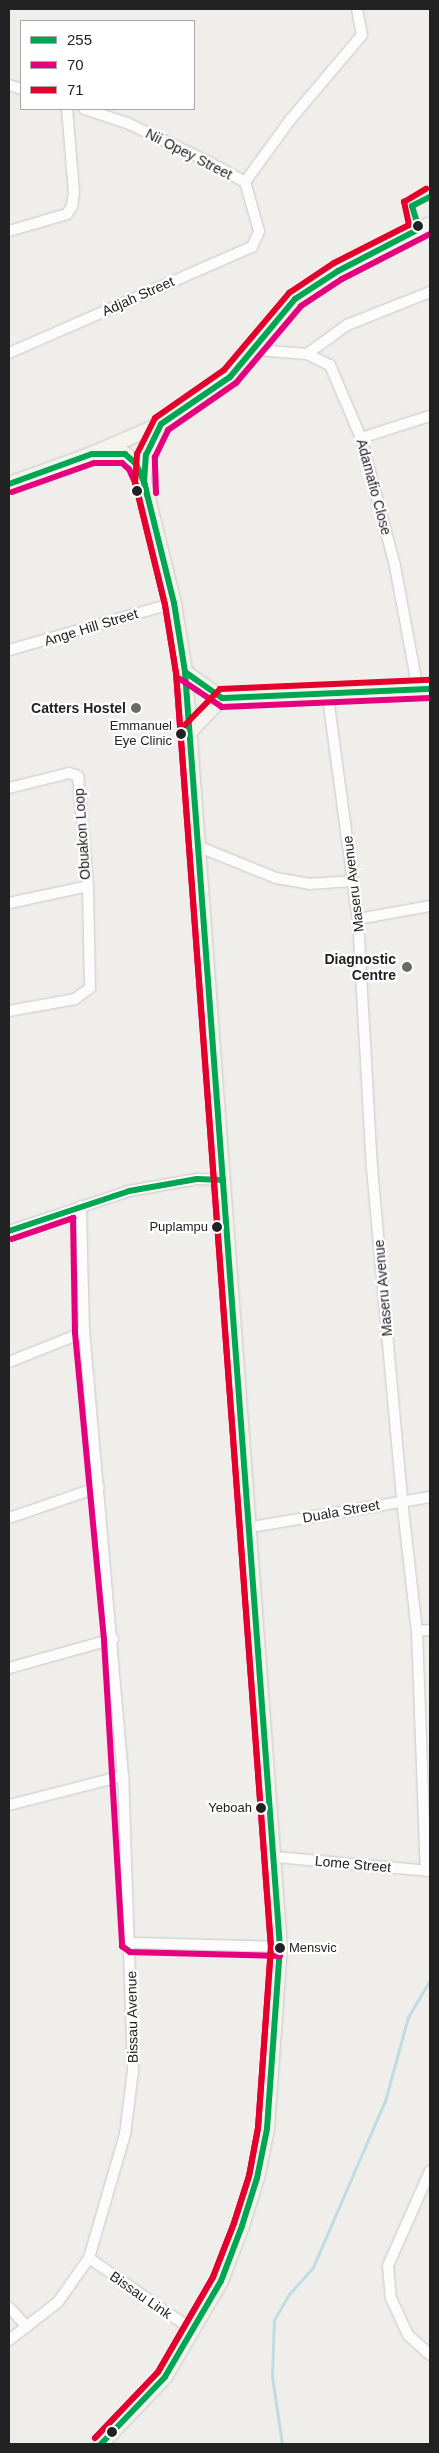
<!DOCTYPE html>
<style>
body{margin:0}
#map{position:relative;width:439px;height:2453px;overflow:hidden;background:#f0eeeb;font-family:Helvetica,sans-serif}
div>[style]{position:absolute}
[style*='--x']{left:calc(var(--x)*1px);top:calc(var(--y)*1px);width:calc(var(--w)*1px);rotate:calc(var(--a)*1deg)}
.stream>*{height:3px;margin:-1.5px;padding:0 1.5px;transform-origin:1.5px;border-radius:1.5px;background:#bfdbe3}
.roads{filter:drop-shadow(0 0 1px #c9c8c7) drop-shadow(0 0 1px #c9c8c7)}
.street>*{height:10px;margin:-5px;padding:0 5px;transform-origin:5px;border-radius:5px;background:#fdfcfc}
.secondary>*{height:14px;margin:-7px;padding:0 7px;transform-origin:7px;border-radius:7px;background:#f4f4ed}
.bus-1>*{height:6px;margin:-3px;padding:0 3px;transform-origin:3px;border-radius:3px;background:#00a651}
.bus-2>*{height:6px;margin:-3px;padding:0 3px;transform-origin:3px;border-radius:3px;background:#e5007d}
.bus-3>*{height:6px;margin:-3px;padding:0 3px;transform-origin:3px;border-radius:3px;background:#e4002b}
.dots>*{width:14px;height:14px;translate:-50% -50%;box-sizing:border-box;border:2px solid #fff;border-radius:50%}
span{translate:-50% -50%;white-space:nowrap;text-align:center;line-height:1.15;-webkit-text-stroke:4.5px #fff;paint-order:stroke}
.bus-label{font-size:13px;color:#222}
.right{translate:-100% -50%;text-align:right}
.left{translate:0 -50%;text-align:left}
.street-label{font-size:14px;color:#222}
.poi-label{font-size:14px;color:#222;font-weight:700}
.frame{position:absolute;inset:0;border:10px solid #222;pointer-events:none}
.legend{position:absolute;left:20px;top:20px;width:175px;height:90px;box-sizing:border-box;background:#fff;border:1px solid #a7a7a7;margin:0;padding:6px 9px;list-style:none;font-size:15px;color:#222}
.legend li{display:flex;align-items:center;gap:10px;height:25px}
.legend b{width:25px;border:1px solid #a7a7a7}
</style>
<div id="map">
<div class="stream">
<i style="--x:282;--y:2444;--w:69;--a:-98.4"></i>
<i style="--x:272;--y:2376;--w:56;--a:-88"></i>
<i style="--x:274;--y:2320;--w:30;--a:-60"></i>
<i style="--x:289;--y:2294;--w:36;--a:-48"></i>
<i style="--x:313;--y:2267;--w:181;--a:-66.6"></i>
<i style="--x:385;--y:2101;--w:87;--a:-74.7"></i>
<i style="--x:408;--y:2017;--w:43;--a:-59.3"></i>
</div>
<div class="roads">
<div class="street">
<i style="--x:9;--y:85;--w:13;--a:18"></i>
<i style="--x:245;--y:182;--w:77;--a:-54"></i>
<i style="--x:290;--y:120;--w:111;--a:-49.7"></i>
<i style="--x:362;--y:35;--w:26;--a:-101"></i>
<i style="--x:9;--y:231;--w:60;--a:-16.3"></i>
<i style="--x:67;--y:214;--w:9;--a:-58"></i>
<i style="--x:72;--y:206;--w:14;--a:-82"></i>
<i style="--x:74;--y:192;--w:83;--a:-94.8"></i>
<i style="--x:256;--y:350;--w:51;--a:4.5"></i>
<i style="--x:307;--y:354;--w:25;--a:26"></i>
<i style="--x:330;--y:365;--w:79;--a:67"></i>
<i style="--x:361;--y:438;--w:132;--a:75.1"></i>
<i style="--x:395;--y:566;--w:126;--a:79.5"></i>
<i style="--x:9;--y:353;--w:265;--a:-23.6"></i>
<i style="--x:252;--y:247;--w:17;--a:-66"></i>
<i style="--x:259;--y:231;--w:51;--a:-105.9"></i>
<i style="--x:245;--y:182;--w:43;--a:-151.1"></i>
<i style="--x:207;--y:161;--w:89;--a:-154.6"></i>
<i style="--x:127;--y:123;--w:45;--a:-162"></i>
<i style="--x:307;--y:354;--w:49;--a:-35.9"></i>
<i style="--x:347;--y:325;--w:89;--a:-21.7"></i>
<i style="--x:361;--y:438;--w:72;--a:-17.7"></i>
<i style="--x:9;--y:650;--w:172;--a:-15.9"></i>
<i style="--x:329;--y:705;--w:216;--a:82.3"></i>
<i style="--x:358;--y:919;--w:249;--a:86.8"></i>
<i style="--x:372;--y:1168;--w:333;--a:84.8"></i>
<i style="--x:402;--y:1500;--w:132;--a:83.5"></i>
<i style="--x:417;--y:1631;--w:240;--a:87.9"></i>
<i style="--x:9;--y:788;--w:62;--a:-14"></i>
<i style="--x:69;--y:773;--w:9;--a:18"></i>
<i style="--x:78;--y:776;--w:110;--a:84.8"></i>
<i style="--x:88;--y:886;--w:102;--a:88.9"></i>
<i style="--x:90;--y:988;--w:19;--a:144"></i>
<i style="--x:75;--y:999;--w:67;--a:169.7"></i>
<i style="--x:197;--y:846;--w:85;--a:22.1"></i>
<i style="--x:276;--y:878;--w:34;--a:10"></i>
<i style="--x:309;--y:884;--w:44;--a:-3.9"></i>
<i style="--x:9;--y:903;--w:81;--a:-12.1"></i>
<i style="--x:358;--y:919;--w:73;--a:-10.2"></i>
<i style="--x:9;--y:1231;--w:126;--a:-18.4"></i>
<i style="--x:129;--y:1191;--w:69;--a:-10"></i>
<i style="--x:197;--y:1179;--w:26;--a:2"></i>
<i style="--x:9;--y:1362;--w:81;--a:-21.8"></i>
<i style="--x:9;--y:1518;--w:95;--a:-19"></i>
<i style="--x:251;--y:1527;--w:181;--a:-9.5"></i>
<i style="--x:417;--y:1631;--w:13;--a:-4"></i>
<i style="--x:9;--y:1668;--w:108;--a:-15.6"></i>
<i style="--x:9;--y:1805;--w:118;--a:-14.3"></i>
<i style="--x:275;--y:1857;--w:156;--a:5.2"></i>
<i style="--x:130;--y:1943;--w:150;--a:1.5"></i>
<i style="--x:430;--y:2171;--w:104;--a:113.9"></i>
<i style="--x:388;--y:2266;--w:32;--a:85"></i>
<i style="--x:391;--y:2298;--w:41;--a:65.3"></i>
<i style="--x:408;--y:2335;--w:30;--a:42"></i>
<i style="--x:89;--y:2258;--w:128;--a:34.8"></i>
<i style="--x:9;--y:2307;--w:27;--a:48"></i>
<i style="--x:9;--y:2340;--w:62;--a:-37.8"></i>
<i style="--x:58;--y:2302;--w:54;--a:-54.8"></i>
<i style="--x:89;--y:2258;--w:129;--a:-73.8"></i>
<i style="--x:125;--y:2134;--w:64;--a:-82.8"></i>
<i style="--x:133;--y:2071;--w:295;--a:-91.9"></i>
<i style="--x:123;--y:1776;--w:446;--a:-95"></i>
<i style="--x:84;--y:1332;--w:126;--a:-91.4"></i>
</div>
<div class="secondary">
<i style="--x:92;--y:454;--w:33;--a:0"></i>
<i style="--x:125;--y:454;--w:15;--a:42"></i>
<i style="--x:136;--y:464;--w:20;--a:66"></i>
<i style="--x:144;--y:482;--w:125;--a:76.1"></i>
<i style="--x:174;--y:603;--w:70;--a:80.9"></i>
<i style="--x:185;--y:672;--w:1279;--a:85.74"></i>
<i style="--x:280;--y:1947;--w:182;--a:94.1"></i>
<i style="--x:267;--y:2129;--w:50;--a:101.5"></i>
<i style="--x:257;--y:2178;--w:50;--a:107.4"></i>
<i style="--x:242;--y:2226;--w:59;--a:110.9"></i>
<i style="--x:221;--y:2281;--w:111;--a:120.3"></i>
<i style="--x:165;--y:2377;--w:93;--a:133.7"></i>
<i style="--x:144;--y:478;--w:23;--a:-85"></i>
<i style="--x:146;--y:455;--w:34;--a:-64"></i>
<i style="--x:9;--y:484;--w:88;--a:-19.9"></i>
<i style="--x:92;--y:454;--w:75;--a:-23.5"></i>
<i style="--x:161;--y:424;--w:83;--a:-34.3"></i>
<i style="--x:230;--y:377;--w:102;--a:-50.2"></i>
<i style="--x:295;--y:299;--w:51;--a:-33.1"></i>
<i style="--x:338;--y:271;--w:103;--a:-27.1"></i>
<i style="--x:185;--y:672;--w:45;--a:35.1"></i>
<i style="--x:222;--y:698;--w:208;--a:-2.5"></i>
<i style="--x:188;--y:734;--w:50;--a:-46.6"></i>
</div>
</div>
<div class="bus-1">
<i style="--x:9;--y:484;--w:88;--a:-19.9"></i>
<i style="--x:92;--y:454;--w:33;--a:0"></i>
<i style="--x:125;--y:454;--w:15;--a:42"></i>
<i style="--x:136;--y:464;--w:20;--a:66"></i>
<i style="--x:144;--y:482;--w:125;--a:76.1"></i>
<i style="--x:174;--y:603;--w:70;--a:80.9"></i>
<i style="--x:185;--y:672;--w:1279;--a:85.74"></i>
<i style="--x:280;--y:1947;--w:182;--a:94.1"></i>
<i style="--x:267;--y:2129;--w:50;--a:101.5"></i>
<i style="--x:257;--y:2178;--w:50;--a:107.4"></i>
<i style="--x:242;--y:2226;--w:59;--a:110.9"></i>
<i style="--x:221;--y:2281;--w:111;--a:120.3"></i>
<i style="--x:165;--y:2377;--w:93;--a:133.7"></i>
<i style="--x:147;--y:495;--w:13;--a:-103"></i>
<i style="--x:144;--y:482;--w:27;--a:-86"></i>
<i style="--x:146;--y:455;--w:34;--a:-64"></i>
<i style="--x:161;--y:424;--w:83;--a:-34.3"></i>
<i style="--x:230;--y:377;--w:102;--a:-50.2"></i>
<i style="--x:295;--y:299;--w:51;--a:-33.1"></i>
<i style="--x:338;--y:271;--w:91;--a:-27.4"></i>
<i style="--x:419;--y:229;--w:24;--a:-107"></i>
<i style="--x:412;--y:206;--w:20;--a:-27"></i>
<i style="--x:185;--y:672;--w:45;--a:35.1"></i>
<i style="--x:222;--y:698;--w:208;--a:-2.5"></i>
<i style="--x:9;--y:1231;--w:126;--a:-18.4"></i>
<i style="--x:129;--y:1191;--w:69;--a:-10"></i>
<i style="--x:197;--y:1179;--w:26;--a:2"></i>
</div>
<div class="bus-2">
<i style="--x:12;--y:492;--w:87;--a:-19.5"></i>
<i style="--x:94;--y:463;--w:28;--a:0"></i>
<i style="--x:122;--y:463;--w:9;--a:41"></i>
<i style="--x:129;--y:469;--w:17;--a:66"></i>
<i style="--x:136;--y:485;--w:123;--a:76.4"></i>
<i style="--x:165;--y:605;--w:69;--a:80.8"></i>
<i style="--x:176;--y:673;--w:1278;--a:85.74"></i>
<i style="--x:271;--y:1947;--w:181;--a:94.1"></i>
<i style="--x:258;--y:2128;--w:49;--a:100.6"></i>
<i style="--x:249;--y:2176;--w:49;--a:107.7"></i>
<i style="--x:234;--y:2223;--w:58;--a:111.3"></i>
<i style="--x:213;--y:2277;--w:110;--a:120.1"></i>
<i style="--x:158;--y:2372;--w:91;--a:133.7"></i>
<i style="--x:156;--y:493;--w:36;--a:-92"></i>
<i style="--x:155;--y:457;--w:30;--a:-64"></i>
<i style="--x:168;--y:430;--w:83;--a:-34.7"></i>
<i style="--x:236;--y:383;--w:101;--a:-49.8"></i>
<i style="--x:301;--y:306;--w:49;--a:-33.4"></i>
<i style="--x:342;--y:279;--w:99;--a:-27.1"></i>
<i style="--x:180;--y:679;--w:50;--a:33.7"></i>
<i style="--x:222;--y:707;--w:208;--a:-2.5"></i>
<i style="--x:12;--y:1239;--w:65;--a:-19"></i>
<i style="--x:73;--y:1218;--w:115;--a:89"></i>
<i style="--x:75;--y:1333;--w:308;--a:84.6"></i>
<i style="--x:104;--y:1640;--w:307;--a:86.6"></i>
<i style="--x:122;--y:1946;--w:10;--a:37"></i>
<i style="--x:130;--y:1952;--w:150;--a:1.5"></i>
</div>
<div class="bus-3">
<i style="--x:182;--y:728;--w:54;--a:-45.7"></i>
<i style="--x:220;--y:689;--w:210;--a:-2.5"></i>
<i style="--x:95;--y:2438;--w:91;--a:-46.3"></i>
<i style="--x:158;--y:2372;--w:110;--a:-59.9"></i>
<i style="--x:213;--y:2277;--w:58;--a:-68.7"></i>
<i style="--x:234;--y:2223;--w:49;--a:-72.3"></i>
<i style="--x:249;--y:2176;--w:49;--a:-79.4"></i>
<i style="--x:258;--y:2128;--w:181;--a:-85.9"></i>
<i style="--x:271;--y:1947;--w:1278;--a:-94.26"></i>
<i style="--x:176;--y:673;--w:69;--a:-99.2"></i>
<i style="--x:165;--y:605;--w:126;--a:-103.8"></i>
<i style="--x:135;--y:483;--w:29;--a:-86"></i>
<i style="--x:137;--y:454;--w:40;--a:-63.4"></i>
<i style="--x:155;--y:418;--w:84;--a:-34.8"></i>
<i style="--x:224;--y:370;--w:101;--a:-49.8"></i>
<i style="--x:289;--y:293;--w:54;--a:-33.7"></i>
<i style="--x:334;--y:263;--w:84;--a:-26.9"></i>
<i style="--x:409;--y:225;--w:24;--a:-102"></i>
<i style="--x:404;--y:202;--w:26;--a:-31"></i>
</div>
<div class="dots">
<i style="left:418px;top:226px;background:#222"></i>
<i style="left:137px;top:491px;background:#222"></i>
<i style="left:136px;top:708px;background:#6a6968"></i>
<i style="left:181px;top:734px;background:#222"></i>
<i style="left:407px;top:967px;background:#6a6968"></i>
<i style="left:217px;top:1227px;background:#222"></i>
<i style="left:261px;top:1808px;background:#222"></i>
<i style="left:280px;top:1948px;background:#222"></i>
<i style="left:112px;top:2432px;background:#222"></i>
</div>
<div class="bus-label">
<span class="right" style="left:172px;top:734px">Emmanuel<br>Eye Clinic</span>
<span class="right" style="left:208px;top:1227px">Puplampu</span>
<span class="right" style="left:252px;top:1808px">Yeboah</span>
<span class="left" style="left:289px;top:1948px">Mensvic</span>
</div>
<div class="street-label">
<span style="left:189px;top:154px;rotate:27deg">Nii Opey Street</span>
<span style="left:138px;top:296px;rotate:-24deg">Adjah Street</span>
<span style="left:374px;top:487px;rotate:75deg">Adamafio Close</span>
<span style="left:91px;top:627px;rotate:-17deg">Ange Hill Street</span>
<span style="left:82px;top:834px;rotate:-94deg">Obuakon Loop</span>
<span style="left:353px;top:884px;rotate:-97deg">Maseru Avenue</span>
<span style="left:383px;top:1288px;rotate:-95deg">Maseru Avenue</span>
<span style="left:341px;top:1511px;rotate:-10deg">Duala Street</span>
<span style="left:353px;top:1864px;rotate:5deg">Lome Street</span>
<span style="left:132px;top:2017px;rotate:-91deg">Bissau Avenue</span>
<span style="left:141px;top:2295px;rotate:35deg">Bissau Link</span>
</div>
<div class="poi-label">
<span class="right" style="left:126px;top:708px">Catters Hostel</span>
<span class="right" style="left:396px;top:967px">Diagnostic<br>Centre</span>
</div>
<div class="frame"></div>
<ul class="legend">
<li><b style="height:6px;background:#00a651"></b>255</li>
<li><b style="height:6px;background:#e5007d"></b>70</li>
<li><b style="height:6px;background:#e4002b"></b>71</li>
</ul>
</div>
